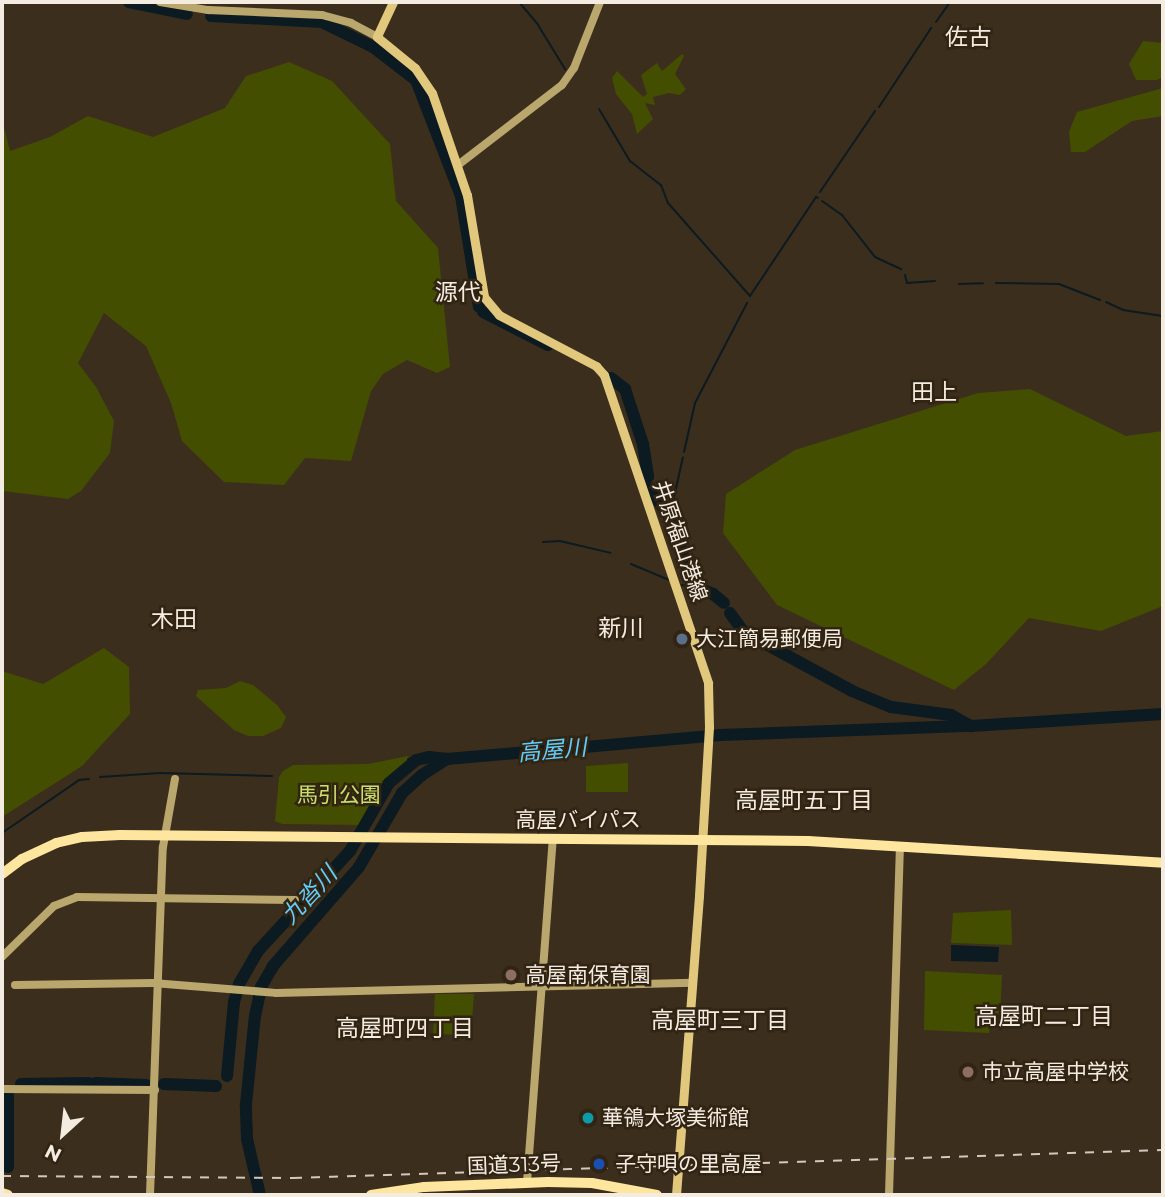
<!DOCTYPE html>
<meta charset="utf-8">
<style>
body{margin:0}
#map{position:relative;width:1165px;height:1197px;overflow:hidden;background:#3b2e1d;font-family:Montserrat,"Noto Sans JP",sans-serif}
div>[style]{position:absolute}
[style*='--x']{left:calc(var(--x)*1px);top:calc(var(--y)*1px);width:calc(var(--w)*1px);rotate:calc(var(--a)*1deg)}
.green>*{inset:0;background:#444e00}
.water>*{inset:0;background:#0c1a21}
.stream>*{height:2px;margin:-1px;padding:0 1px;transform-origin:1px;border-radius:1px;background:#0c1a21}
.river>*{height:12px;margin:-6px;padding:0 6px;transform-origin:6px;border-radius:6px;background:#0c1a21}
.secondary>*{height:8px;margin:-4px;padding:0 4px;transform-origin:4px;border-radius:4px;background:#baa76e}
.primary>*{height:9px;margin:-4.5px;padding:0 4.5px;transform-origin:4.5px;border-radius:4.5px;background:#e1c87d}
.highway>*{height:10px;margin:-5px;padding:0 5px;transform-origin:5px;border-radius:5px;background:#fee69f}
.rail>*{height:2px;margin-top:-1px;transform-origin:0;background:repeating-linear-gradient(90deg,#d2c8bd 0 9px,transparent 0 18px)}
.dots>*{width:19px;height:19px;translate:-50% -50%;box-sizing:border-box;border:4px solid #312413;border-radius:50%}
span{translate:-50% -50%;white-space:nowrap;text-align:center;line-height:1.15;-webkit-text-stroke:5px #312413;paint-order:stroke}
.street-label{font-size:21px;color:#f4ebe1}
.poi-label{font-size:21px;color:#f4ebe1}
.left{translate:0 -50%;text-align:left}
.park-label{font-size:21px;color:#cbe069}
.neighbourhood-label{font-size:23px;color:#f4ebe1}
.water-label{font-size:23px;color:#62ccfa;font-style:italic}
.frame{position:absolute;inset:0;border:4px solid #f4ebe1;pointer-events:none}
.north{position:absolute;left:28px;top:1099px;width:70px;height:70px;-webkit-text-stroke:5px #312413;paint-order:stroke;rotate:207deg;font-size:19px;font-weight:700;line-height:28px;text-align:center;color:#f4ebe1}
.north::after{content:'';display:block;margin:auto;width:24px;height:32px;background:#f4ebe1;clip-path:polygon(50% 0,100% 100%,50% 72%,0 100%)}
</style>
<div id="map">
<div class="green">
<i style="clip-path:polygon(1143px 41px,1163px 43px,1163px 77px,1157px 80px,1136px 80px,1129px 64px)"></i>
<i style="clip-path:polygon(682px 54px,684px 56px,675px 74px,686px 89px,680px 95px,669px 93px,653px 97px,655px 105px,645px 103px,653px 119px,637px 134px,632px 114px,616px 94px,612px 78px,617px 71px,643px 97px,647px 94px,641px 75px,657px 63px,662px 71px)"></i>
<i style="clip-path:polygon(289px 62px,332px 81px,390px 144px,396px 201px,438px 248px,450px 367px,437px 373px,407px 360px,383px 374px,371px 391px,351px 461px,305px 458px,284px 485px,224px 482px,182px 441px,171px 403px,146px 346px,104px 313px,78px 363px,96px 387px,114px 421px,110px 453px,81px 491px,68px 499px,2px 491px,2px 119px,10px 151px,50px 137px,88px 116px,153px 137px,225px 108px,246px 76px)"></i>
<i style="clip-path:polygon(1163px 88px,1163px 116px,1132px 121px,1085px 152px,1071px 152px,1069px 132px,1077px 112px)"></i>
<i style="clip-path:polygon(1030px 389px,1126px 436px,1163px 431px,1163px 606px,1101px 631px,1029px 618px,986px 664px,954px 690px,777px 605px,723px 533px,726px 494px,795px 450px,978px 393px)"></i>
<i style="clip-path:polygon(104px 648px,129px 667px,130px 714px,82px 766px,2px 817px,2px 671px,43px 684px)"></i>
<i style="clip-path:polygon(240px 681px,253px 685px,277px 705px,286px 717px,281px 728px,263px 736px,248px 736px,234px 730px,196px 696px,198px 690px,226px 688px)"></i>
<i style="clip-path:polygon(408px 756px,410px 761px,384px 784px,360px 825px,282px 824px,275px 821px,279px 777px,283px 771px,293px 765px,368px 764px)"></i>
<i style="clip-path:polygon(628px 763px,628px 792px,586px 792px,586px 766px)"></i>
<i style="clip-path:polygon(1011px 910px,1012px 945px,951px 943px,953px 913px)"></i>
<i style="clip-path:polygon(925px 971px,1002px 975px,1000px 1015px,991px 1014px,989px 1033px,924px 1030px)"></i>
<i style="clip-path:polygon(435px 994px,474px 994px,471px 1035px,433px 1034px)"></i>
</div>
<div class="water">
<i style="clip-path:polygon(951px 945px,999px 947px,998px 962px,951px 961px)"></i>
</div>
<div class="stream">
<i style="--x:519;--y:2;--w:30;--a:50"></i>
<i style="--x:538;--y:25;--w:52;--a:58.5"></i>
<i style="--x:936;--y:22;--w:24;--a:-55"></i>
<i style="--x:879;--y:107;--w:95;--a:-56.6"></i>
<i style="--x:599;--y:109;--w:61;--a:59.2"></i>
<i style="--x:630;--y:161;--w:39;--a:38"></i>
<i style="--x:661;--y:185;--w:19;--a:69"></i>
<i style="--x:668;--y:203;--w:124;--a:48.6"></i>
<i style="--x:750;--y:296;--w:119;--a:-56.3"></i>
<i style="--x:816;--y:197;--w:2;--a:27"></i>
<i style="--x:820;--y:192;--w:98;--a:-55.8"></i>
<i style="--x:822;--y:201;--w:24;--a:35"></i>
<i style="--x:842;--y:215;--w:53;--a:51.8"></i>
<i style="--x:875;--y:257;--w:29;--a:25"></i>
<i style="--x:905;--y:275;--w:8;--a:76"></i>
<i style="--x:907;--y:283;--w:28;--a:-4"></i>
<i style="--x:996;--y:283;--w:63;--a:0.9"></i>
<i style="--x:1059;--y:284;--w:44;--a:21.3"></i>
<i style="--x:959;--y:284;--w:24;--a:-2"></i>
<i style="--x:1106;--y:302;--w:19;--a:25"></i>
<i style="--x:1123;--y:310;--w:40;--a:8.5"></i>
<i style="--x:684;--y:452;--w:50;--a:-77.3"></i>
<i style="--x:695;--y:403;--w:113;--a:-62.5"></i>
<i style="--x:670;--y:515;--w:59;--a:-77.4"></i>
<i style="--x:543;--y:542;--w:17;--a:-3"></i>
<i style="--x:560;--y:541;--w:52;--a:13.2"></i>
<i style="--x:631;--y:564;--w:41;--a:22.8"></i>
<i style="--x:682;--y:585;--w:12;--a:14"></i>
<i style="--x:408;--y:759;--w:15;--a:-8"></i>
<i style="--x:100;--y:777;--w:60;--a:-3.8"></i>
<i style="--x:160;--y:773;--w:112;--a:1.5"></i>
<i style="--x:2;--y:833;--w:93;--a:-34.5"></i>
<i style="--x:79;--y:780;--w:10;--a:-6"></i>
</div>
<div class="river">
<i style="--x:129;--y:2;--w:59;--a:11.7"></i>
<i style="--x:211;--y:16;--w:111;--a:3.1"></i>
<i style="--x:322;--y:22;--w:57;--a:26.1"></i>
<i style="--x:373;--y:47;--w:54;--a:37.5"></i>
<i style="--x:416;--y:80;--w:124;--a:68.8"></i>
<i style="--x:461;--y:196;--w:112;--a:80.8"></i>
<i style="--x:483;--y:312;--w:73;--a:26.9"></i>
<i style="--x:611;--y:378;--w:18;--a:38"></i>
<i style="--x:625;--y:389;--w:58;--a:71.9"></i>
<i style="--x:643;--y:444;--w:33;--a:81"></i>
<i style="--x:649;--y:487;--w:41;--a:55.9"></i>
<i style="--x:675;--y:528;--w:59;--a:73.4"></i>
<i style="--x:692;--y:585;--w:23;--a:23"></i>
<i style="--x:713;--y:594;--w:14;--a:39"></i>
<i style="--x:730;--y:613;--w:24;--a:54"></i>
<i style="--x:744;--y:632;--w:123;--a:28.6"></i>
<i style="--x:852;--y:691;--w:42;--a:22.3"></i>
<i style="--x:891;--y:707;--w:61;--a:7.6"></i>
<i style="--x:951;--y:715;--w:23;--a:29"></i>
<i style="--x:227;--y:1076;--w:74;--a:-84.6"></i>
<i style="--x:234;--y:1002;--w:19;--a:-74"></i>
<i style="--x:239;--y:984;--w:38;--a:-60"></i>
<i style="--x:258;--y:951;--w:136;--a:-47.4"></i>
<i style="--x:350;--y:851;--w:78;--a:-60.2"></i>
<i style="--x:389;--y:783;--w:35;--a:-40"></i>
<i style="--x:416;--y:760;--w:13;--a:-13"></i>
<i style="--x:429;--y:757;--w:18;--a:6"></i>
<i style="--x:96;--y:1083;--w:50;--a:2.3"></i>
<i style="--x:21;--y:1084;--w:68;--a:-0.8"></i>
<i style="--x:164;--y:1084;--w:52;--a:2.2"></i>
<i style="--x:8;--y:1095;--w:72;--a:90"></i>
<i style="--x:260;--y:1195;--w:57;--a:-103.1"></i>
<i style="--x:247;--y:1139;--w:35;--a:-92"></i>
<i style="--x:246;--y:1104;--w:88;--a:-84.2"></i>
<i style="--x:255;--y:1016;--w:30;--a:-78"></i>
<i style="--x:261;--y:987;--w:24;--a:-60"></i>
<i style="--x:273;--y:966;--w:131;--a:-49"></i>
<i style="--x:359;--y:867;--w:86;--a:-59.8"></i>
<i style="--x:402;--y:793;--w:27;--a:-42"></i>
<i style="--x:422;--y:775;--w:30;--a:-33"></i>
<i style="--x:447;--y:759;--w:274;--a:-5"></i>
<i style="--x:720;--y:735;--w:251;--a:-2.1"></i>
<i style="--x:971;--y:726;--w:192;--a:-3.6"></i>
</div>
<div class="secondary">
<i style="--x:160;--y:2;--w:49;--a:9.5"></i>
<i style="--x:208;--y:10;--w:114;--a:2.5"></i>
<i style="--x:322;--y:15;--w:30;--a:15"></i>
<i style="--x:351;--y:23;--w:30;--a:28"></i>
<i style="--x:458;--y:165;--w:131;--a:-37.6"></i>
<i style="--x:562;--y:85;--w:21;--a:-55"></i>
<i style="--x:574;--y:68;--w:71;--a:-68.5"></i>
<i style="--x:2;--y:957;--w:73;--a:-44.4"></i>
<i style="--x:54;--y:906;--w:25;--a:-21"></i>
<i style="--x:77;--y:897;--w:218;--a:0.8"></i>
<i style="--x:15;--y:985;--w:138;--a:-0.8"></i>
<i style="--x:153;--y:983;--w:123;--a:4.6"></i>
<i style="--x:276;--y:993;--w:417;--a:-1.4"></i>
<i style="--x:2;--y:1089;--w:153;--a:0.4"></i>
<i style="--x:527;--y:1182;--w:343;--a:-85.7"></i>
<i style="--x:150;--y:1195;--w:348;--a:-87.9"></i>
<i style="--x:163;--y:847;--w:69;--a:-80"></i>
<i style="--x:889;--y:1195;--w:348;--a:-88.2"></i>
</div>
<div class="primary">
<i style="--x:393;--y:2;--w:38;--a:115"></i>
<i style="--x:377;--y:37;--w:49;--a:39.2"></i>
<i style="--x:415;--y:68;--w:30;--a:56"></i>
<i style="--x:432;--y:93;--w:108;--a:71.1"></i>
<i style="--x:467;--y:195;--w:103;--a:80.5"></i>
<i style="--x:484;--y:297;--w:23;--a:50"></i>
<i style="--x:499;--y:315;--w:110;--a:27.7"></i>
<i style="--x:596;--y:366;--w:12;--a:48"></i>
<i style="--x:604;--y:375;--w:325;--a:71.3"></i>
<i style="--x:708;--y:683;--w:44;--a:88.7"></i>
<i style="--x:709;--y:727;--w:169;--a:93.4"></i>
<i style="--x:699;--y:896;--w:300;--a:94.4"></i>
</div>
<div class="highway">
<i style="--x:2;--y:874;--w:25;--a:-37"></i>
<i style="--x:22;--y:859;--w:38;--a:-25"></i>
<i style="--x:56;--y:843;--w:27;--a:-13"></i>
<i style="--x:82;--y:837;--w:38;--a:-3"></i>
<i style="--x:120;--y:835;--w:688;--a:0.5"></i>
<i style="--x:808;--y:841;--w:356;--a:3.5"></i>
<i style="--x:2;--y:1193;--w:6;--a:18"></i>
<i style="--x:371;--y:1195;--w:54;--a:-8.6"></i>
<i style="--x:424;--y:1187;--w:124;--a:-2.3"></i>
<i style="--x:548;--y:1182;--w:44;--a:1.3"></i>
<i style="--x:592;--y:1183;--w:66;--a:10.5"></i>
</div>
<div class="rail">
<i style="--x:2;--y:1176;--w:291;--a:0.4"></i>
<i style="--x:293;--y:1178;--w:870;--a:-1.84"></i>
</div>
<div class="dots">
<i style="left:682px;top:639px;background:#5c6f8a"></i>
<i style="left:511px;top:975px;background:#8d6e63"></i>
<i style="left:968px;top:1072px;background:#8d6e63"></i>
<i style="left:588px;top:1118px;background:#0f9aa8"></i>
<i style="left:599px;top:1164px;background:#1a4fb4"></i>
</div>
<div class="street-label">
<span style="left:680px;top:541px;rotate:71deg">井原福山港線</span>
<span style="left:578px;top:820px">高屋バイパス</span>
<span style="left:514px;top:1165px;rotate:-2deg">国道313号</span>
</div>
<div class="poi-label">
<span class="left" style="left:696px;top:639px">大江簡易郵便局</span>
<span class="left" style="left:525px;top:975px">高屋南保育園</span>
<span class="left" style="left:982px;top:1072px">市立高屋中学校</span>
<span class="left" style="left:602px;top:1118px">華鴒大塚美術館</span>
<span class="left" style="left:615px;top:1164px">子守唄の里高屋</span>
</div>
<div class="park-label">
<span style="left:339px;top:795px">馬引公園</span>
</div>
<div class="neighbourhood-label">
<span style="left:968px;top:37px">佐古</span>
<span style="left:458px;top:292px">源代</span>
<span style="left:934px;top:392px">田上</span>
<span style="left:174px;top:619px">木田</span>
<span style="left:621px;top:628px">新川</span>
<span style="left:804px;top:800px">高屋町五丁目</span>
<span style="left:1044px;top:1016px">高屋町二丁目</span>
<span style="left:720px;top:1020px">高屋町三丁目</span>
<span style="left:405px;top:1028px">高屋町四丁目</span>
</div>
<div class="water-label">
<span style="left:552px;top:750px;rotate:-5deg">高屋川</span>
<span style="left:309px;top:895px;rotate:-47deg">九沓川</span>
</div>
<div class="frame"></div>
<div class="north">N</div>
</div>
